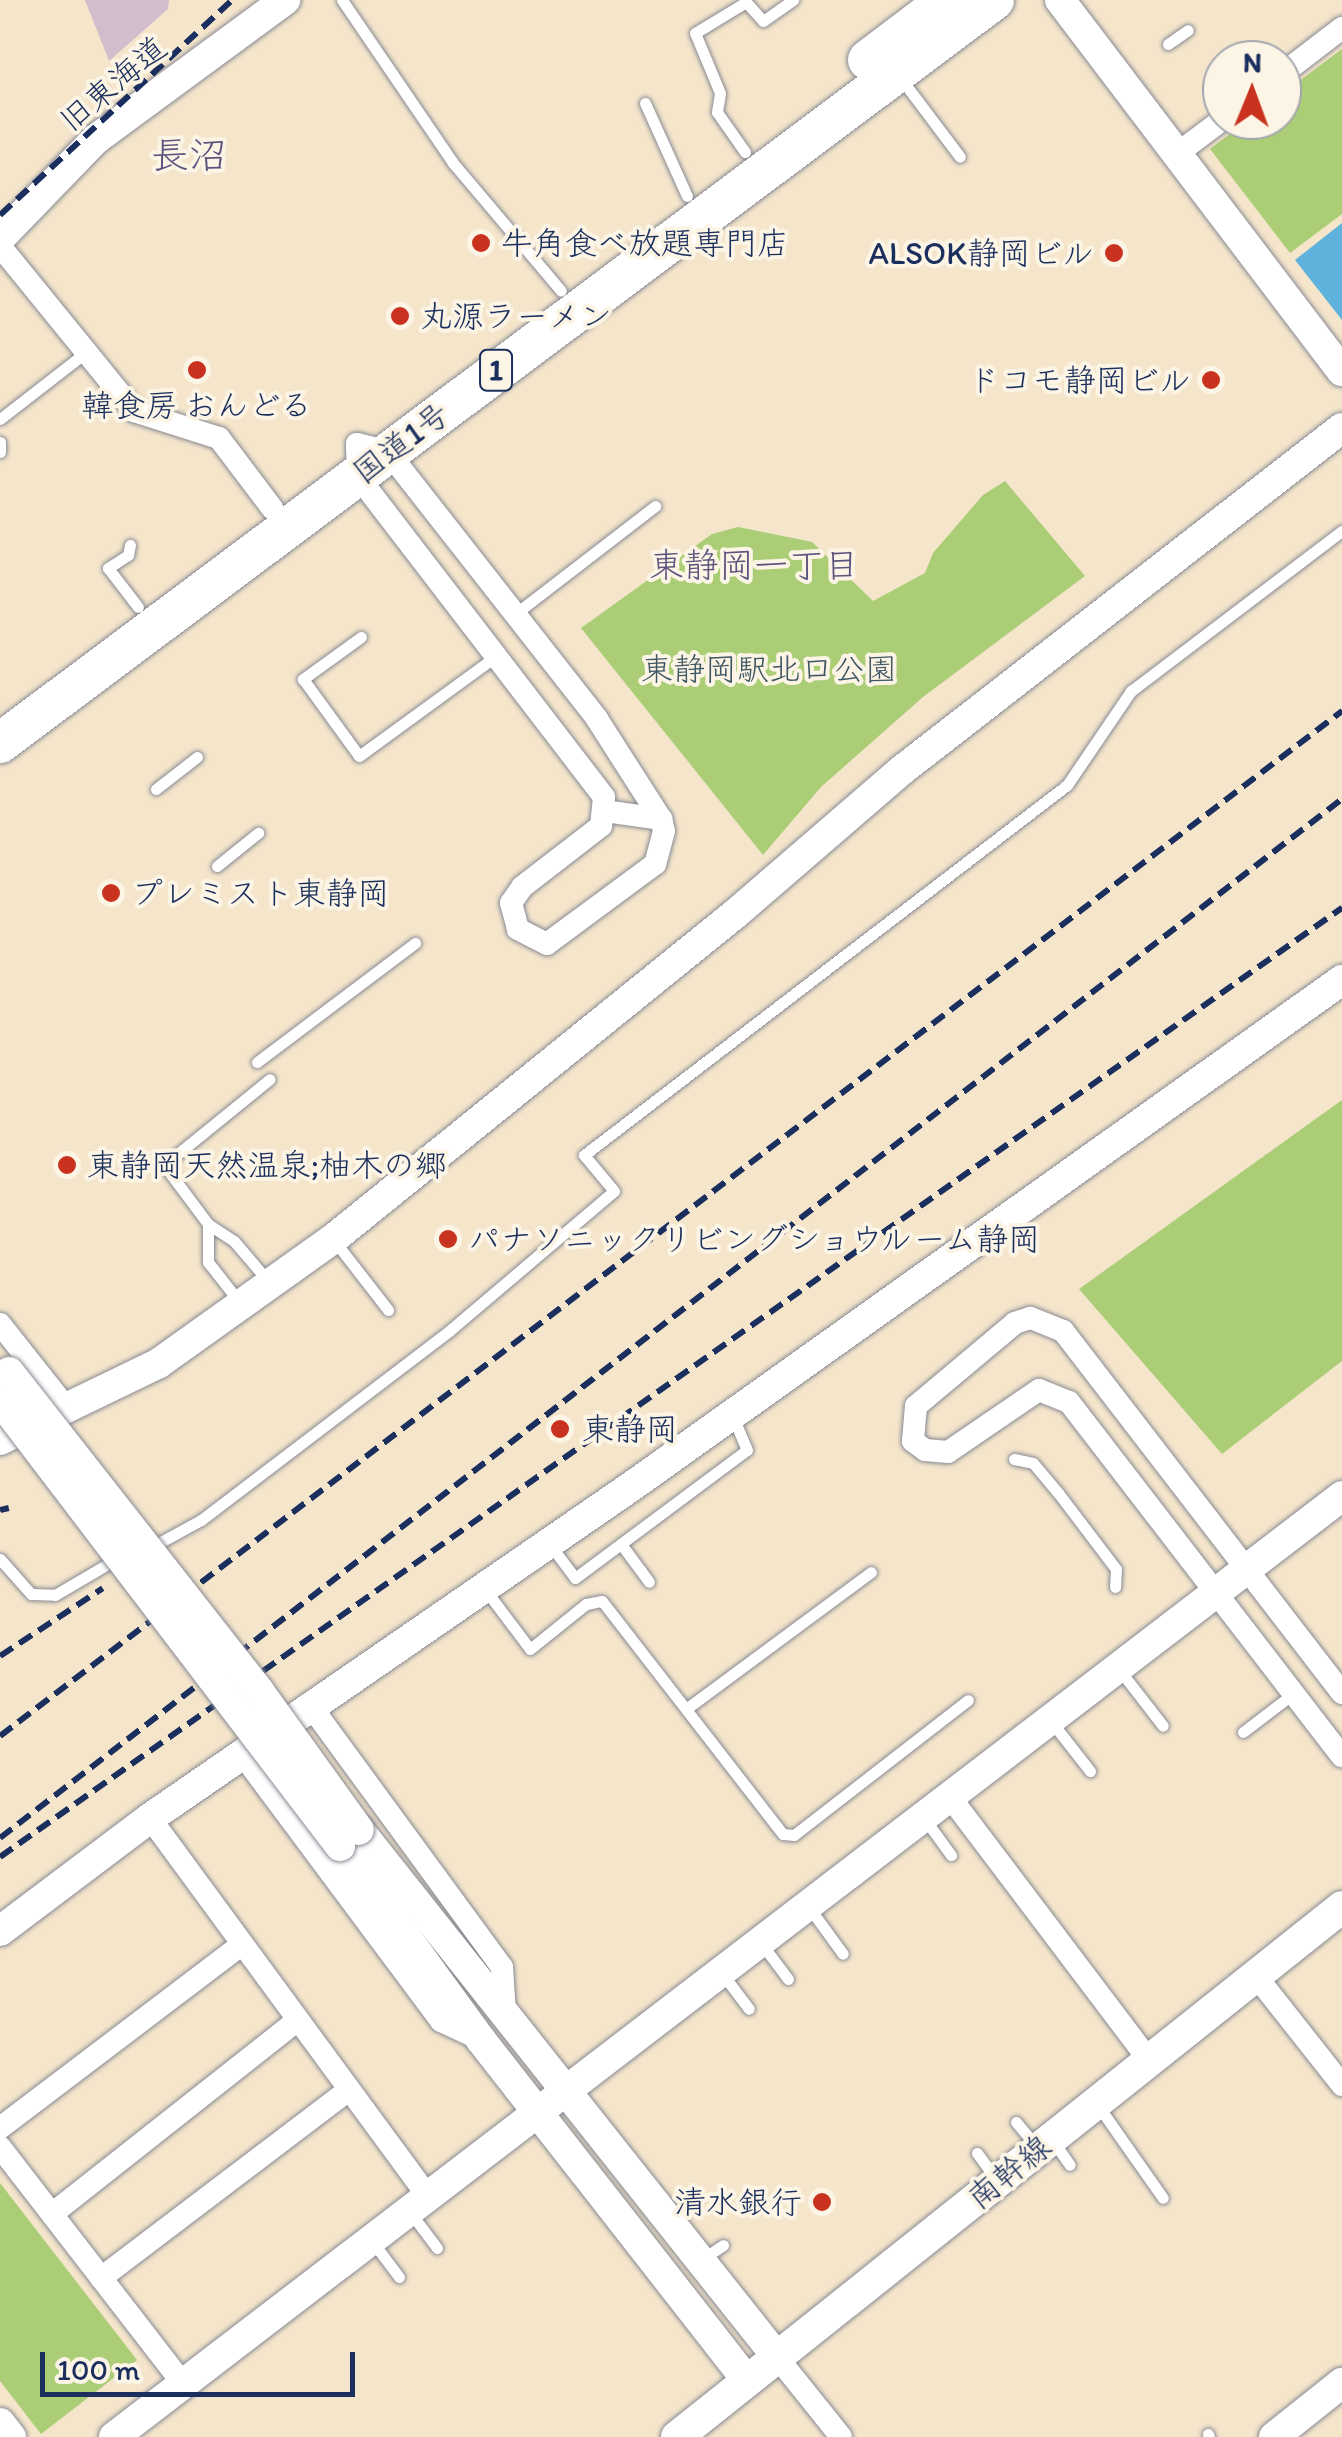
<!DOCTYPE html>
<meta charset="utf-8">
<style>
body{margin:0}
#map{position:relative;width:1342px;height:2437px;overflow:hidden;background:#f4e5cb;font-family:Itim,"Klee One",sans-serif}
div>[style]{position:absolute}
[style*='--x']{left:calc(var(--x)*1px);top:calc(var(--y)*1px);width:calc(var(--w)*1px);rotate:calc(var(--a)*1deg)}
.industrial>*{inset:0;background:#d1bdcc}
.green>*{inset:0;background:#aacd76}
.water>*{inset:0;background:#5fb2db}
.roads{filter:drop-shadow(0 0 2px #888a94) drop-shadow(0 0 2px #888a94)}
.service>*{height:11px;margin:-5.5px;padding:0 5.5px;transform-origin:5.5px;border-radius:5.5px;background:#fff}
.minor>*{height:22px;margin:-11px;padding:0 11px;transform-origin:11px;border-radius:11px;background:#fff}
.tertiary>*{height:30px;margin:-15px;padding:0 15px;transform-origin:15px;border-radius:15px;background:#fff}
.secondary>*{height:32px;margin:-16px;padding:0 16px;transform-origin:16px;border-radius:16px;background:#fff}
.trunk>*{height:40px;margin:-20px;padding:0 20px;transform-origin:20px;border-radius:20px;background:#fff}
.rail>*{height:6px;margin-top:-3px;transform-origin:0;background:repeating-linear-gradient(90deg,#1b2f5e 0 15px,transparent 0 23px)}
.bridges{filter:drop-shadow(0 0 2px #888a94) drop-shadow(0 0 2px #888a94)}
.tertiary-bridge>*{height:30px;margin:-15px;padding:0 15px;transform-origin:15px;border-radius:15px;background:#fff}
.dots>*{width:28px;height:28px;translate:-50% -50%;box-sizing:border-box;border:5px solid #fcf5e5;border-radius:50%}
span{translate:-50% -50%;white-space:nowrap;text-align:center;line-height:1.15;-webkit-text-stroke:8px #fcf5e5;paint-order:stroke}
.shield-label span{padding:2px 8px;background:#fcf5e5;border:2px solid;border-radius:8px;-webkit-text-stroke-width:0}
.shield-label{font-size:30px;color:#1b2f5e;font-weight:700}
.street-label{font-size:32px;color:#1b2f5e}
.poi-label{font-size:32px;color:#1b2f5e}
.left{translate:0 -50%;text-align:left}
.right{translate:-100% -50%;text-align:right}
.park-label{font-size:32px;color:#3f5664}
.neighbourhood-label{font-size:35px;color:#5c547e}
.quarter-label{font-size:38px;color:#5c547e}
.north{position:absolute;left:1202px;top:40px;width:100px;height:100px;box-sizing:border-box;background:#fcf5e5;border:2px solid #a2a6af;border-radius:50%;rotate:1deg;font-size:28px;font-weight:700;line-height:40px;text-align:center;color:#1b2f5e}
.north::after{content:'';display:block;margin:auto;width:35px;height:45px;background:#c8321e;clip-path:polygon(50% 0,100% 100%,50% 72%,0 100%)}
.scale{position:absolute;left:40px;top:2352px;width:315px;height:45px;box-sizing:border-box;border:5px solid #1b2f5e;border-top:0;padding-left:12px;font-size:30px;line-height:35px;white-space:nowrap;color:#1b2f5e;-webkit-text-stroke:8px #fcf5e5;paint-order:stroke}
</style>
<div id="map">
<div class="industrial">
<i style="clip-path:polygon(85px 0,169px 0,168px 9px,109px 61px)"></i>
</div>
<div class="green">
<i style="clip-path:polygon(1342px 49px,1342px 214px,1290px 253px,1210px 149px,1248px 120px,1282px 120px,1282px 94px)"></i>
<i style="clip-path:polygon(1005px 481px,1085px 576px,923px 697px,821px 787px,763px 855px,581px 628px,712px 534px,738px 527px,812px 542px,873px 601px,925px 573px,933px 553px,983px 495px)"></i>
<i style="clip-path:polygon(1342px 1100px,1342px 1361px,1222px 1454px,1079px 1289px)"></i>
<i style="clip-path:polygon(0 2183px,137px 2360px,41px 2434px,0 2381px)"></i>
</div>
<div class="water">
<i style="clip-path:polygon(1342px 223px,1342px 320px,1295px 260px)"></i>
</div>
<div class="roads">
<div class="service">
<i style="--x:342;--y:0;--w:197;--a:55.7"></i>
<i style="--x:453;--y:163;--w:167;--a:49.8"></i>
<i style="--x:1168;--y:44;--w:24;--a:-35"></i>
<i style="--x:902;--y:80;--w:96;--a:53"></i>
<i style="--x:645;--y:103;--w:102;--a:65.7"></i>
<i style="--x:745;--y:152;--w:49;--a:-125"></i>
<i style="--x:717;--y:112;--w:19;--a:-81"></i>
<i style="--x:720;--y:93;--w:65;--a:-112.6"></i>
<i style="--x:695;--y:33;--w:60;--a:-31.3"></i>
<i style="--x:746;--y:2;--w:25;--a:48"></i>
<i style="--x:763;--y:21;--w:37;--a:-35"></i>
<i style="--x:0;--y:419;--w:109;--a:-37.9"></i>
<i style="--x:0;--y:442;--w:10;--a:90"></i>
<i style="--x:130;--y:545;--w:10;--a:101"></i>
<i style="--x:128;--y:555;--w:24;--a:147"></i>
<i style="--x:108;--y:568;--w:49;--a:52.4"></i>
<i style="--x:515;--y:614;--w:177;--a:-37.6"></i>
<i style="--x:361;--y:637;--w:72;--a:144.1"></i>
<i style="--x:303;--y:679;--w:95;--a:54"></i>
<i style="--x:359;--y:756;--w:173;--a:-36.1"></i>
<i style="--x:156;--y:789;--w:52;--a:-38"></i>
<i style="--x:217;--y:866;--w:53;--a:-38.8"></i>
<i style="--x:257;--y:1062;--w:198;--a:-37"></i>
<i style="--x:208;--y:1224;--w:38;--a:90"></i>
<i style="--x:208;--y:1262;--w:52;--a:52"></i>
<i style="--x:333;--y:1239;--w:90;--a:52.2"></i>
<i style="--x:268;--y:1281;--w:52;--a:-130.4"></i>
<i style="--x:234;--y:1241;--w:31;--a:-147"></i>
<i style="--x:208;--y:1224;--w:74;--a:-126.7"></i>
<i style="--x:164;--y:1165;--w:136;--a:-39.1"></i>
<i style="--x:1014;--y:1459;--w:19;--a:12"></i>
<i style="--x:1033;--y:1463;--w:40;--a:50"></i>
<i style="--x:1059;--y:1494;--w:94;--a:52.8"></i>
<i style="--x:1116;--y:1569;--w:18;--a:93"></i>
<i style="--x:621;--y:1544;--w:47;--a:53.6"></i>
<i style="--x:551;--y:1546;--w:40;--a:53"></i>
<i style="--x:575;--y:1578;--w:214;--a:-36.7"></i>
<i style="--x:747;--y:1450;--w:36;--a:-113"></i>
<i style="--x:148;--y:1549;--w:60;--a:-28.7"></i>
<i style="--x:201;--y:1520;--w:312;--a:-37.3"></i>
<i style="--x:449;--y:1331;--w:216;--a:-40.3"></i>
<i style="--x:614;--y:1191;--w:47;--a:-129.8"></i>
<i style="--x:584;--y:1155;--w:608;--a:-37.45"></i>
<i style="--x:1067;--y:785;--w:114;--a:-55.8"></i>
<i style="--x:1131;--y:691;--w:265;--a:-37.2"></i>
<i style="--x:0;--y:1559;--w:47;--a:48.5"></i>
<i style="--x:31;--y:1594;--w:24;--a:2"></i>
<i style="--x:55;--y:1595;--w:71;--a:-30.5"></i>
<i style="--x:484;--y:1588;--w:76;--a:53"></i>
<i style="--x:530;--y:1649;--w:72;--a:-38.8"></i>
<i style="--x:586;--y:1604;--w:16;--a:-11"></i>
<i style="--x:602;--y:1601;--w:295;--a:52.2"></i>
<i style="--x:783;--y:1834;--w:11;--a:5"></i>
<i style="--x:794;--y:1835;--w:220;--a:-37.8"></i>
<i style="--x:1118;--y:1668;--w:73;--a:52.2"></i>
<i style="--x:686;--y:1709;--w:230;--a:-36.5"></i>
<i style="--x:1050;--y:1720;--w:65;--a:51.9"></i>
<i style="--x:1243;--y:1732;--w:64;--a:-37.4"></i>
<i style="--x:924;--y:1818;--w:46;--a:53.9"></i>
<i style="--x:808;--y:1906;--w:59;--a:53.9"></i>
<i style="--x:761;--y:1943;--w:45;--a:53.1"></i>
<i style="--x:721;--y:1972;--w:46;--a:52.9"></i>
<i style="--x:1099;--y:2107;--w:111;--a:54.9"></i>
<i style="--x:1016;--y:2122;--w:30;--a:50"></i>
<i style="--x:1053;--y:2141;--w:29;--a:55"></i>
<i style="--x:977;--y:2153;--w:31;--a:54"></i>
<i style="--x:410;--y:2212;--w:45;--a:53.1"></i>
<i style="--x:673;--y:2220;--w:26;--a:-36"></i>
<i style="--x:372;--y:2241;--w:45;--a:53.1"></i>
<i style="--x:704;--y:2258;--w:23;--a:-34"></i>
<i style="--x:1208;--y:2434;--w:3;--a:72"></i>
</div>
<div class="minor">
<i style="--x:1282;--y:74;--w:76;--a:-37.5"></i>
<i style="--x:1178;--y:153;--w:55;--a:-36.9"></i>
<i style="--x:0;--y:246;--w:213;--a:50.9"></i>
<i style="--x:134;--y:411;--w:89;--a:17.6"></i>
<i style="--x:219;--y:438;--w:88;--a:52.9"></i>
<i style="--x:357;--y:444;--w:32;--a:14"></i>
<i style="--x:388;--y:452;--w:339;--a:51.9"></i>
<i style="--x:597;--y:719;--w:119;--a:57.4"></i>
<i style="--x:661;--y:819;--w:12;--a:76"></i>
<i style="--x:664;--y:831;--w:34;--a:105"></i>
<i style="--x:655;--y:864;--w:134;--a:143.5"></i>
<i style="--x:547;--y:944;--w:33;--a:-153"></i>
<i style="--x:518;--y:929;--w:27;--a:-105"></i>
<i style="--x:511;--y:903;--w:19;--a:-55"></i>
<i style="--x:522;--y:887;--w:100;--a:-37.7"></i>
<i style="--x:601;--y:826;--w:29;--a:-84"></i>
<i style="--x:604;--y:797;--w:404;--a:-127.5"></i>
<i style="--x:358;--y:476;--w:32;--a:-92"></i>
<i style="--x:604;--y:811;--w:58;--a:8"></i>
<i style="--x:0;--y:1324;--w:111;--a:51.6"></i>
<i style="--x:1342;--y:1693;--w:457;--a:-127.6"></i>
<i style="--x:1063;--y:1331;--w:35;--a:-158"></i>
<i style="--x:1030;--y:1318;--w:16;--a:162"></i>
<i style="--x:1015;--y:1323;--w:129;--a:140"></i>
<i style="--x:916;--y:1406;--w:35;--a:95"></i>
<i style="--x:913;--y:1441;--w:15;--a:37"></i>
<i style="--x:925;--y:1450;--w:23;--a:5"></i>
<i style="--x:948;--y:1452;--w:110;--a:-34.3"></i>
<i style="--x:1039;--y:1390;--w:32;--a:22"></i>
<i style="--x:1069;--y:1402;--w:447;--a:52.4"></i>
<i style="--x:310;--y:1705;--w:325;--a:53.8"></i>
<i style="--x:502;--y:1967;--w:47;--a:86.3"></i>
<i style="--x:242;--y:1754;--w:333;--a:53.3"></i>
<i style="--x:441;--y:2021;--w:41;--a:24.7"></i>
<i style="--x:950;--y:1797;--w:331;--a:52.9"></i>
<i style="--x:150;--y:1818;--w:466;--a:53.7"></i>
<i style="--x:1256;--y:1976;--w:139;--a:51.7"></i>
<i style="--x:0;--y:2128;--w:304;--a:-37.2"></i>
<i style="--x:0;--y:2147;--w:299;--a:52.3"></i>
<i style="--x:52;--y:2214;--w:313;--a:-38.3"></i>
<i style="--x:101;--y:2278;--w:311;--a:-37.2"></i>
<i style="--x:777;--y:2357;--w:102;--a:51.3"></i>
</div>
<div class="tertiary">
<i style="--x:1060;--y:0;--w:466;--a:52.8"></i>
<i style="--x:0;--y:238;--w:138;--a:-45.9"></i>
<i style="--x:96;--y:139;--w:235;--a:-36.3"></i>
<i style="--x:0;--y:1440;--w:177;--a:-25.8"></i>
<i style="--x:159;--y:1363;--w:214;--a:-35.5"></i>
<i style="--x:333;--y:1239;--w:517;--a:-38.95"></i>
<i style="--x:735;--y:914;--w:221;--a:-40.8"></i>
<i style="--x:902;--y:770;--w:557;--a:-37.86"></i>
<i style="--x:359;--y:1830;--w:673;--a:51.58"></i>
<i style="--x:340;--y:1846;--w:240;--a:54"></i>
<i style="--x:481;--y:2040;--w:432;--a:52"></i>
<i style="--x:0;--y:1931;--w:188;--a:-37"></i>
<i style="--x:150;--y:1818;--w:585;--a:-34.56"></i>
<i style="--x:632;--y:1486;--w:872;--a:-35.48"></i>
<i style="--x:0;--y:2423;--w:18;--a:52"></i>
<i style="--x:114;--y:2437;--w:1547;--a:-37.46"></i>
<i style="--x:1274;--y:2437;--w:87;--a:-38.5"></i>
</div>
<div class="secondary">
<i style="--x:677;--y:2437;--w:850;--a:-38.55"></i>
</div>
<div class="trunk">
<i style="--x:868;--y:60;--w:99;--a:-37.2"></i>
<i style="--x:0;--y:743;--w:1241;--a:-36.78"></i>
</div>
</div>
<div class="rail">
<i style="--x:0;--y:215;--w:316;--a:-42.8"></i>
<i style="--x:0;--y:1510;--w:9;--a:-13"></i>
<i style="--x:0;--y:1656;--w:123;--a:-33.4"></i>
<i style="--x:0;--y:1736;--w:1689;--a:-37.37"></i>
<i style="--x:0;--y:1838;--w:1697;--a:-37.75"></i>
<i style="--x:0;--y:1857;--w:1644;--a:-35.27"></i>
</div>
<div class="bridges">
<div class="tertiary-bridge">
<i style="--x:9;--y:1372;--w:405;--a:51.9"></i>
<i style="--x:259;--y:1691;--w:171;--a:54.3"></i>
<i style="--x:0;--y:1400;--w:561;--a:52.68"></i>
</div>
</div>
<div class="dots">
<i style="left:481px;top:243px;background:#c8321e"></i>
<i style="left:1114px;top:253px;background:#c8321e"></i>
<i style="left:400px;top:316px;background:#c8321e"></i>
<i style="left:197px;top:370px;background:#c8321e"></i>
<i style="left:1211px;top:380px;background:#c8321e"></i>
<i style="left:111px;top:893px;background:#c8321e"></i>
<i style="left:67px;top:1165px;background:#c8321e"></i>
<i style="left:448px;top:1239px;background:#c8321e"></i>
<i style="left:560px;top:1429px;background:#c8321e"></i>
<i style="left:822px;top:2202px;background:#c8321e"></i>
</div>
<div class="shield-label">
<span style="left:496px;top:370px">1</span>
</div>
<div class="street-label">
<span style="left:113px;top:84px;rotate:-40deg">旧東海道</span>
<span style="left:401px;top:443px;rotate:-37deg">国道1号</span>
<span style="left:1009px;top:2172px;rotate:-39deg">南幹線</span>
</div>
<div class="poi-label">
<span class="left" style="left:501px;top:243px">牛角食べ放題専門店</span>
<span class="right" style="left:1094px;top:253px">ALSOK静岡ビル</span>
<span class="left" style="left:420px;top:316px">丸源ラーメン</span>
<span class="right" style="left:1191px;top:380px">ドコモ静岡ビル</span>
<span style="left:197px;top:405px">韓食房 おんどる</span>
<span class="left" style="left:131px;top:893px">プレミスト東静岡</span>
<span class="left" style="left:87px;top:1165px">東静岡天然温泉;柚木の郷</span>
<span class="left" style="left:468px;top:1239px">パナソニックリビングショウルーム静岡</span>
<span class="left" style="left:582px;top:1429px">東静岡</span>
<span class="right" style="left:802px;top:2202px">清水銀行</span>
</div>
<div class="park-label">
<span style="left:769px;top:669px">東静岡駅北口公園</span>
</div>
<div class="neighbourhood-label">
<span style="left:754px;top:565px">東静岡一丁目</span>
</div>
<div class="quarter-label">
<span style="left:189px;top:156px">長沼</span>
</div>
<div class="north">N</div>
<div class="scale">100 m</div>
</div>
